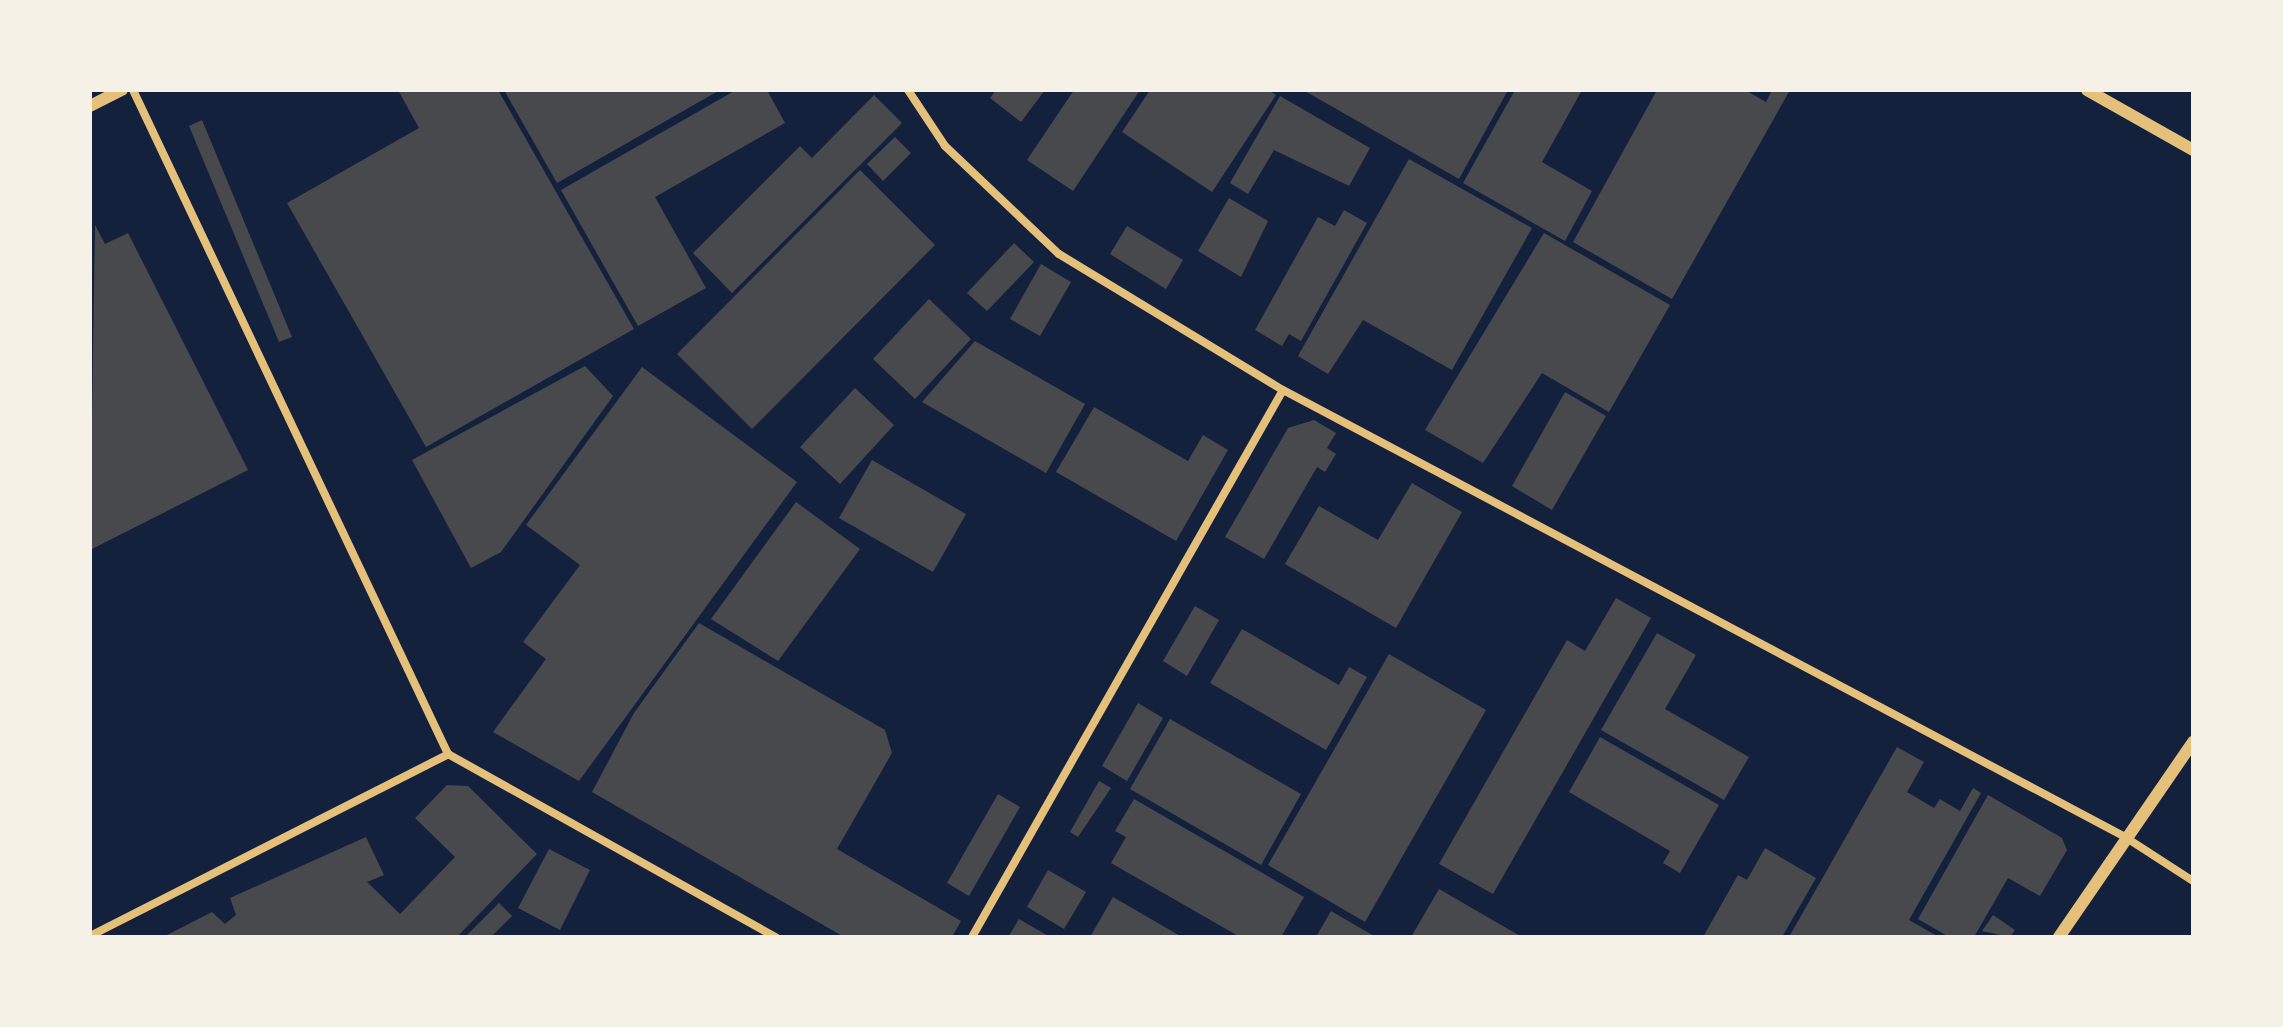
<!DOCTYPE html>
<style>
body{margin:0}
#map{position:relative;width:2283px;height:1027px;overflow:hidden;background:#14213d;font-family:"Roboto Serif",serif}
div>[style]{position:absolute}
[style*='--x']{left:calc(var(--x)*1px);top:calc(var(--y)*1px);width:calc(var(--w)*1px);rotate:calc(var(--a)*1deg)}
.building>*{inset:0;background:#48494c}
.minor>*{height:8px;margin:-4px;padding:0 4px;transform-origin:4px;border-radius:4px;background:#e5c07b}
.tertiary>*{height:12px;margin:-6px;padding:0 6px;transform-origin:6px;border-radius:6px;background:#e5c07b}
span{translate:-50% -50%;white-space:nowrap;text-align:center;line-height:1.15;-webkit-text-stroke:7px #f6f1e7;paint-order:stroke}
.frame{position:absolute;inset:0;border:92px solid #f6f1e7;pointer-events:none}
</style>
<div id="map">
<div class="building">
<i style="clip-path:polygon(398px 90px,498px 90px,634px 329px,426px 447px,287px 203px,419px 128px)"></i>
<i style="clip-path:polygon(504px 90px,581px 91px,720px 90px,557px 183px)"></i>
<i style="clip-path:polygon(736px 90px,767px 90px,785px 123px,655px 197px,706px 288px,638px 326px,561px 190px)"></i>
<i style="clip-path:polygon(996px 90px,1045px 90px,1021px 122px,990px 98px)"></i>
<i style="clip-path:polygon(1074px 90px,1140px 90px,1073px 191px,1027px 160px)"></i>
<i style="clip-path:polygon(1150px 90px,1268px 90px,1276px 95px,1212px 192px,1122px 132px)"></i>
<i style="clip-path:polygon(1303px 90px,1508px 90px,1459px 179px)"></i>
<i style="clip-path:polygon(1515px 90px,1582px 90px,1542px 162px,1592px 191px,1565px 241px,1463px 183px)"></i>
<i style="clip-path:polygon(1657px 90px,1745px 90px,1766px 102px,1772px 90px,1790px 90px,1672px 299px,1573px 242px)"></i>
<i style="clip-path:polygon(874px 95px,902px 123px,732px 293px,693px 253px,800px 146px,812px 158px)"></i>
<i style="clip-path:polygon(1280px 96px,1370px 148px,1349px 186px,1274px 150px,1248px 194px,1230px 183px)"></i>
<i style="clip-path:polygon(202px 120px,292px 337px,279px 342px,189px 126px)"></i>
<i style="clip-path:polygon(895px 137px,911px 153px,883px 181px,867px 164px)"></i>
<i style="clip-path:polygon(1409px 159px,1532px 228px,1452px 370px,1363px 320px,1328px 374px,1298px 356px)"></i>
<i style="clip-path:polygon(860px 170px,935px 245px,752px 429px,677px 354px)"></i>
<i style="clip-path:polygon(1229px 198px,1268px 221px,1241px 277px,1198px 251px)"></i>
<i style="clip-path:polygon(1344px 210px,1367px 223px,1301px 341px,1289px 334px,1282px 346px,1255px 330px,1318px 217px,1335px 226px)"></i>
<i style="clip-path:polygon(95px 225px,105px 244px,128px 233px,248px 470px,90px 550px)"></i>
<i style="clip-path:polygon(1127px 226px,1183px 260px,1166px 289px,1110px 254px)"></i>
<i style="clip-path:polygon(1544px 233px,1670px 305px,1609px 412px,1542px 373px,1483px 463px,1425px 430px)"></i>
<i style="clip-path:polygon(1014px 243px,1034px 262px,987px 311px,967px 293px)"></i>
<i style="clip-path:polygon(1041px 264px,1071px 282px,1040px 336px,1010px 319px)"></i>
<i style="clip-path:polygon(929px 299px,971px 339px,915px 399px,873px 359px)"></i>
<i style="clip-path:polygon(975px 341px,1085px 404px,1046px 473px,922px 402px)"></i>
<i style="clip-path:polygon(585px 366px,613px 396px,501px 552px,471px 568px,412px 460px)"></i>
<i style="clip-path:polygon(642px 367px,797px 482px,579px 781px,493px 732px,546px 659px,523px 642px,580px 565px,526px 525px)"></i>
<i style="clip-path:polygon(855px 388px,894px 425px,840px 484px,800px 447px)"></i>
<i style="clip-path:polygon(1565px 392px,1606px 416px,1552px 510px,1512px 486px)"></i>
<i style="clip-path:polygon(1094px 407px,1188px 461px,1203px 435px,1228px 450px,1176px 541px,1056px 472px)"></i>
<i style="clip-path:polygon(1314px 420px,1336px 433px,1327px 448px,1336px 454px,1325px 472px,1317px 467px,1264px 559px,1225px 537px,1288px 428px)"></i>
<i style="clip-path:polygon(872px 460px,966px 514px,933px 572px,839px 518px)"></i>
<i style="clip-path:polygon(1412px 483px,1462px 512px,1396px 628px,1285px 564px,1319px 506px,1378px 540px)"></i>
<i style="clip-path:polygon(796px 502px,860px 549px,778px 661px,711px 619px)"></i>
<i style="clip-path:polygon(1616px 598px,1651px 618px,1493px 894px,1439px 864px,1567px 640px,1585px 651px)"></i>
<i style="clip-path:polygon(1195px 606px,1219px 620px,1187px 676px,1163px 661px)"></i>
<i style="clip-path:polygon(699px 623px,885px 730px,892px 753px,837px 849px,961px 921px,952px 937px,844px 937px,592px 792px,634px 713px)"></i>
<i style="clip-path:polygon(1242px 629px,1339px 685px,1349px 667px,1367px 677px,1326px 750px,1210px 683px)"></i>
<i style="clip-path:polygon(1657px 633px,1696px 655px,1665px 709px,1749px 757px,1724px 800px,1601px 730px)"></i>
<i style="clip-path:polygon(1389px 654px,1486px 710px,1365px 922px,1268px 865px)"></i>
<i style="clip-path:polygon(1138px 703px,1163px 718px,1127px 781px,1102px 766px)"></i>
<i style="clip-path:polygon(1170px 719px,1301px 794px,1261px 865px,1130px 789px)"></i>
<i style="clip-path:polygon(1600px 737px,1719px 805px,1680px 873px,1663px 863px,1670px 851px,1569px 792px)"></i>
<i style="clip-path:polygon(1897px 747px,1924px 762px,1907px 792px,1934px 808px,1940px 799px,1960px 811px,1973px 788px,1981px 793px,1909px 920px,1939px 937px,1789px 937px)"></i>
<i style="clip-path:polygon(1099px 781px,1111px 788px,1078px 837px,1070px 832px)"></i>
<i style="clip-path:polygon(447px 785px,468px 786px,537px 854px,457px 937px,163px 937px,212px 912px,225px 924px,236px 915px,230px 898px,366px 837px,384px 875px,367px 882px,400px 914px,455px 857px,415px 818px)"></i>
<i style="clip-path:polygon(998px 794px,1020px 807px,969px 896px,947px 883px)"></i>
<i style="clip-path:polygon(1988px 795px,2062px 838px,2067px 850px,2040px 896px,2008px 878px,1974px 937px,1949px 937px,1918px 919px)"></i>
<i style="clip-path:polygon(1134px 799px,1304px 897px,1281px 937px,1240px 937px,1111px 863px,1126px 837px,1115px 831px)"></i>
<i style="clip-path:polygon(1765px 848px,1816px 878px,1782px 937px,1703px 937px,1738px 875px,1747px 880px)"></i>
<i style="clip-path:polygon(549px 849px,590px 870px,560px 930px,518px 908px)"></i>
<i style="clip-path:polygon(1048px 870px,1086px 892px,1064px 929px,1027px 907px)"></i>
<i style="clip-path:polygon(1439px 889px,1522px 937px,1411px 937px)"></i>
<i style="clip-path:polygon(1113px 897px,1182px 937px,1090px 937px)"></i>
<i style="clip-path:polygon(499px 903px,512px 916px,491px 937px,465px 937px)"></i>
<i style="clip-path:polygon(1331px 911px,1376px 937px,1316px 937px)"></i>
<i style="clip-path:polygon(1993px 915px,2015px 930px,2010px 937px,1982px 931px)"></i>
<i style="clip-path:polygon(1019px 919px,1050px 937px,1008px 937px)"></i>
</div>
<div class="minor">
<i style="--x:133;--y:90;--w:735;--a:64.62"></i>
<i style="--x:448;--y:754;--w:376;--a:29.2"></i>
<i style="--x:908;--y:90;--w:67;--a:56.5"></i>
<i style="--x:945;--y:146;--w:157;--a:43.5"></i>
<i style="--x:1059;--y:254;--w:262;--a:31.3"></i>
<i style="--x:1283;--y:390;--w:953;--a:27.96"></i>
<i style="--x:2125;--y:837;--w:81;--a:32.9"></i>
<i style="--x:90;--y:936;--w:402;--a:-26.9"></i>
<i style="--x:972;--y:937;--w:629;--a:-60.38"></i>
</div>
<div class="tertiary">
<i style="--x:2087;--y:90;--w:122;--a:29.5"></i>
<i style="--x:90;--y:106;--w:36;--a:-27"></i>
<i style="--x:2059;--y:937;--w:237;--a:-55.5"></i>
</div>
<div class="frame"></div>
</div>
